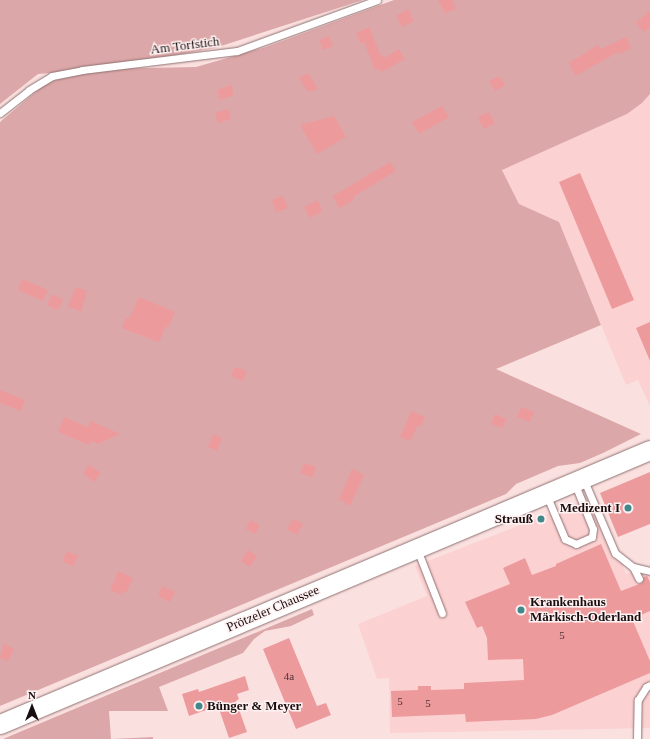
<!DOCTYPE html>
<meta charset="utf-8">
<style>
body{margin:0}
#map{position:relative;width:650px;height:739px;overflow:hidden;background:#fbe0e0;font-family:Georgia,serif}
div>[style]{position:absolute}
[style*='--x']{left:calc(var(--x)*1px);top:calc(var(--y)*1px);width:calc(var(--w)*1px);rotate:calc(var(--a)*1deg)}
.built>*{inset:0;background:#fcd1d2}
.green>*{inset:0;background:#dca7a8}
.building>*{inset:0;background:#ed9a9d}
.roads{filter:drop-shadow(0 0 1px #8e7070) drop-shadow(0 0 1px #8e7070)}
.lane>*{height:7px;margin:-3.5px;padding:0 3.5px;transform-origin:3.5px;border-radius:3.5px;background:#fff}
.secondary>*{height:19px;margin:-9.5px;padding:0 9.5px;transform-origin:9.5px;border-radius:9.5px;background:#fff}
.dots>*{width:11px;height:11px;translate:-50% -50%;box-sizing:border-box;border:2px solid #fff1f1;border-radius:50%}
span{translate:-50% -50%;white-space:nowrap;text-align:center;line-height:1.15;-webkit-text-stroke:3px #fff1f1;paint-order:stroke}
.number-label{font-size:11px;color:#4e3132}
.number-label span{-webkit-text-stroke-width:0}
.street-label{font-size:13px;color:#190e0f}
.poi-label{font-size:13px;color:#190e0f;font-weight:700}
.right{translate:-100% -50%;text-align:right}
.left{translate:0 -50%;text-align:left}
.north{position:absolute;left:12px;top:687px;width:40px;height:40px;-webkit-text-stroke:3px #fff1f1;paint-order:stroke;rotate:0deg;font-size:11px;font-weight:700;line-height:16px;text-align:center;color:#190e0f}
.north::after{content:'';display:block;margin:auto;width:14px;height:18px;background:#190e0f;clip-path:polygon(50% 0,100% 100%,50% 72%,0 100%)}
</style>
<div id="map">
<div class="built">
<i style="clip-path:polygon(650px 94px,650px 406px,638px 380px,626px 385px,559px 223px,519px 204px,502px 169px,627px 114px,642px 103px)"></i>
<i style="clip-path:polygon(595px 496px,626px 574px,650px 566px,650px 728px,390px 733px,389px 678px,377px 679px,358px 624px,427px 596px,415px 566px)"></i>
</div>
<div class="green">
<i style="clip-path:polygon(0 0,363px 0,215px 48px,98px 69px,38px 74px,0 104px)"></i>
<i style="clip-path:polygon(394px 0,650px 0,650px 94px,642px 103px,627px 114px,502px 170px,519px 204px,559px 222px,601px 325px,496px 369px,641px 434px,603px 453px,580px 463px,558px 466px,516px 484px,506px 494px,0 706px,0 122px,45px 84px,75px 73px,100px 69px,196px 67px,266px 47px)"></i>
<i style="clip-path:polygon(312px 609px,314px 615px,291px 626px,265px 631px,254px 639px,243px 653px,159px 687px,168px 711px,109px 711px,111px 739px,153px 737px,153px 739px,3px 739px)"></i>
</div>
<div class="building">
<i style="clip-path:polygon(438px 0,452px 0,456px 9px,445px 13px)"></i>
<i style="clip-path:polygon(408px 9px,414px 21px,402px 27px,396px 16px)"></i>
<i style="clip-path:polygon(650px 10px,650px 27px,644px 32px,636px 23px)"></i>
<i style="clip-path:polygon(369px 27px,381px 56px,382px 55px,384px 58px,399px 49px,405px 59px,382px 72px,378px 69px,375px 70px,364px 42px,360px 43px,356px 33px)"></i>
<i style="clip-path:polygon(329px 36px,333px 46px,323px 50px,319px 40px)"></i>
<i style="clip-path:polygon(626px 37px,631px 48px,621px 54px,620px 51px,575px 76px,569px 63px,598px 45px,601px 49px)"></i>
<i style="clip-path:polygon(308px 73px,318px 89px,308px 92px,299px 78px)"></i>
<i style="clip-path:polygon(499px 76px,505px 85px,495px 91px,489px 81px)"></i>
<i style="clip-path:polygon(231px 85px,234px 95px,220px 100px,217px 90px)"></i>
<i style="clip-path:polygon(442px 106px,449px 117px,419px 134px,412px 122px)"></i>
<i style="clip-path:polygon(228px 109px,231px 119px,218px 123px,215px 113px)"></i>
<i style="clip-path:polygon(489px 112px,495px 123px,484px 129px,478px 117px)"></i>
<i style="clip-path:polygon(334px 116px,346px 137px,317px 154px,300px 125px)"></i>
<i style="clip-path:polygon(390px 162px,396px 171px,353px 197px,354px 200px,339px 208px,333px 196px)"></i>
<i style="clip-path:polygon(580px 173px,634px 300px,612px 309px,559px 182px)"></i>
<i style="clip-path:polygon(283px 196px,288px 208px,276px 212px,272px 200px)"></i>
<i style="clip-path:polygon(317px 200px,323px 211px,310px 218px,304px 207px)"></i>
<i style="clip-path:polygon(22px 279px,48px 290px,43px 301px,18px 290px)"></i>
<i style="clip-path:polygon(76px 287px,87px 291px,81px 312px,68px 306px)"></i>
<i style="clip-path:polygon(52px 294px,63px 300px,58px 310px,47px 305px)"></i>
<i style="clip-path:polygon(139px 297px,175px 312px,169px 327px,166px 326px,159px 342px,122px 328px,126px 317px,129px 319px)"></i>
<i style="clip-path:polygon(650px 322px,650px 361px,636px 328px)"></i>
<i style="clip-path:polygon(235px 367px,247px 371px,243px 381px,231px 376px)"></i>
<i style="clip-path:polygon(0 390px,25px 400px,21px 411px,0 403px)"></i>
<i style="clip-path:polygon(521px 407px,534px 412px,530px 422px,517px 417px)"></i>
<i style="clip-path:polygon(411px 411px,425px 417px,421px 426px,418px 425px,410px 441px,400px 437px)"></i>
<i style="clip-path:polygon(495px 414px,506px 419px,503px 428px,491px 424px)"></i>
<i style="clip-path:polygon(64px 417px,88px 427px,91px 421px,120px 434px,98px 444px,91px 441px,89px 445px,58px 432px)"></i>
<i style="clip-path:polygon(213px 434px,222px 438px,217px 451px,208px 447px)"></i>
<i style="clip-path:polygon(304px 463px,316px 467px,313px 477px,300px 473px)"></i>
<i style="clip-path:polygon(89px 465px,101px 473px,94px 482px,83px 473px)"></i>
<i style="clip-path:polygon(352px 469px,364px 475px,350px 506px,339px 499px)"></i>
<i style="clip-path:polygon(650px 472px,650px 524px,618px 537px,600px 493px)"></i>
<i style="clip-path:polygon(293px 519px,303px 524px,297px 535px,287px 529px)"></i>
<i style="clip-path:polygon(250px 520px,260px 525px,256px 534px,246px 529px)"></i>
<i style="clip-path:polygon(601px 544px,621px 591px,642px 583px,644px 577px,647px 576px,650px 582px,650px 611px,632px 619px,650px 661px,650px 673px,552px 715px,536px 719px,466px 722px,465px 714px,392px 717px,391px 691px,418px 690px,418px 686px,431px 686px,431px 690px,464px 689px,464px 683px,524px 680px,523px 659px,488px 660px,487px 638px,482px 626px,477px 628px,465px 602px,510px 584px,503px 568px,525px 558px,532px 575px,556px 566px,556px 564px)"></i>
<i style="clip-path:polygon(248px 550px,257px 556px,250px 567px,241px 561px)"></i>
<i style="clip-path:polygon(66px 552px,78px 555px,74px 566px,63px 562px)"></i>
<i style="clip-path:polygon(118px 571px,133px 578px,126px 593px,122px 591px,121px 595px,110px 590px)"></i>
<i style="clip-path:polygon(162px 586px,175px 592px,170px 602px,158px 596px)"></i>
<i style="clip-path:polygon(289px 638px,317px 706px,326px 703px,331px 715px,296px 729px,263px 649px)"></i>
<i style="clip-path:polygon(4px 644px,14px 649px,8px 661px,0 658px)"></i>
<i style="clip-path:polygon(245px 676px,249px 690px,237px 694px,239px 699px,236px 701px,247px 732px,229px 738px,218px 706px,189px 716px,182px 694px,198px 689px,199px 692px)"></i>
</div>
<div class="roads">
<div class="lane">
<i style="--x:0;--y:113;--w:37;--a:-38"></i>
<i style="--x:29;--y:90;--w:27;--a:-31"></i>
<i style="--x:52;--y:76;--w:31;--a:-11"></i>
<i style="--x:82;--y:70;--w:156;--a:-7"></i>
<i style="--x:237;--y:51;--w:149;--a:-20"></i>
<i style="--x:583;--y:478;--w:82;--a:66.9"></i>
<i style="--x:615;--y:553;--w:23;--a:38"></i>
<i style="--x:633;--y:567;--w:17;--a:13"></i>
<i style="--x:546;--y:494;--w:49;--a:67.1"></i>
<i style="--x:565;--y:539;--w:12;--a:24"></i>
<i style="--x:576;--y:544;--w:17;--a:-24"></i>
<i style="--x:592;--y:537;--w:8;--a:-83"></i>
<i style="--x:593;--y:529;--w:51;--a:-112"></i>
<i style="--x:417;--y:549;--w:69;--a:68.7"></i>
<i style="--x:633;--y:567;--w:13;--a:63"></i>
<i style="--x:637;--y:739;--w:39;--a:-89"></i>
<i style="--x:638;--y:700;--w:15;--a:-58"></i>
<i style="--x:646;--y:687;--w:4;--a:-27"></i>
</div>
<div class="secondary">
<i style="--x:0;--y:724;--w:705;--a:-22.86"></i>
</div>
</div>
<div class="dots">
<i style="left:628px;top:508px;background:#40888a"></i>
<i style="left:541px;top:519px;background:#40888a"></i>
<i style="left:521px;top:610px;background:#40888a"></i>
<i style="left:199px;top:706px;background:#40888a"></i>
</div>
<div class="number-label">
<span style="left:562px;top:635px">5</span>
<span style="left:289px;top:676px">4a</span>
<span style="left:400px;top:701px">5</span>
<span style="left:428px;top:703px">5</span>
</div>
<div class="street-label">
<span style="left:185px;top:46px;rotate:-7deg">Am Torfstich</span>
<span style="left:273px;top:609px;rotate:-23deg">Prötzeler Chaussee</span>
</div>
<div class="poi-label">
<span class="right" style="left:620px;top:508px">Medizent I</span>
<span class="right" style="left:533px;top:519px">Strauß</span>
<span class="left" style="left:530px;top:610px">Krankenhaus<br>Märkisch-Oderland</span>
<span class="left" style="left:207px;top:706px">Bünger &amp; Meyer</span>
</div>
<div class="north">N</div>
</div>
